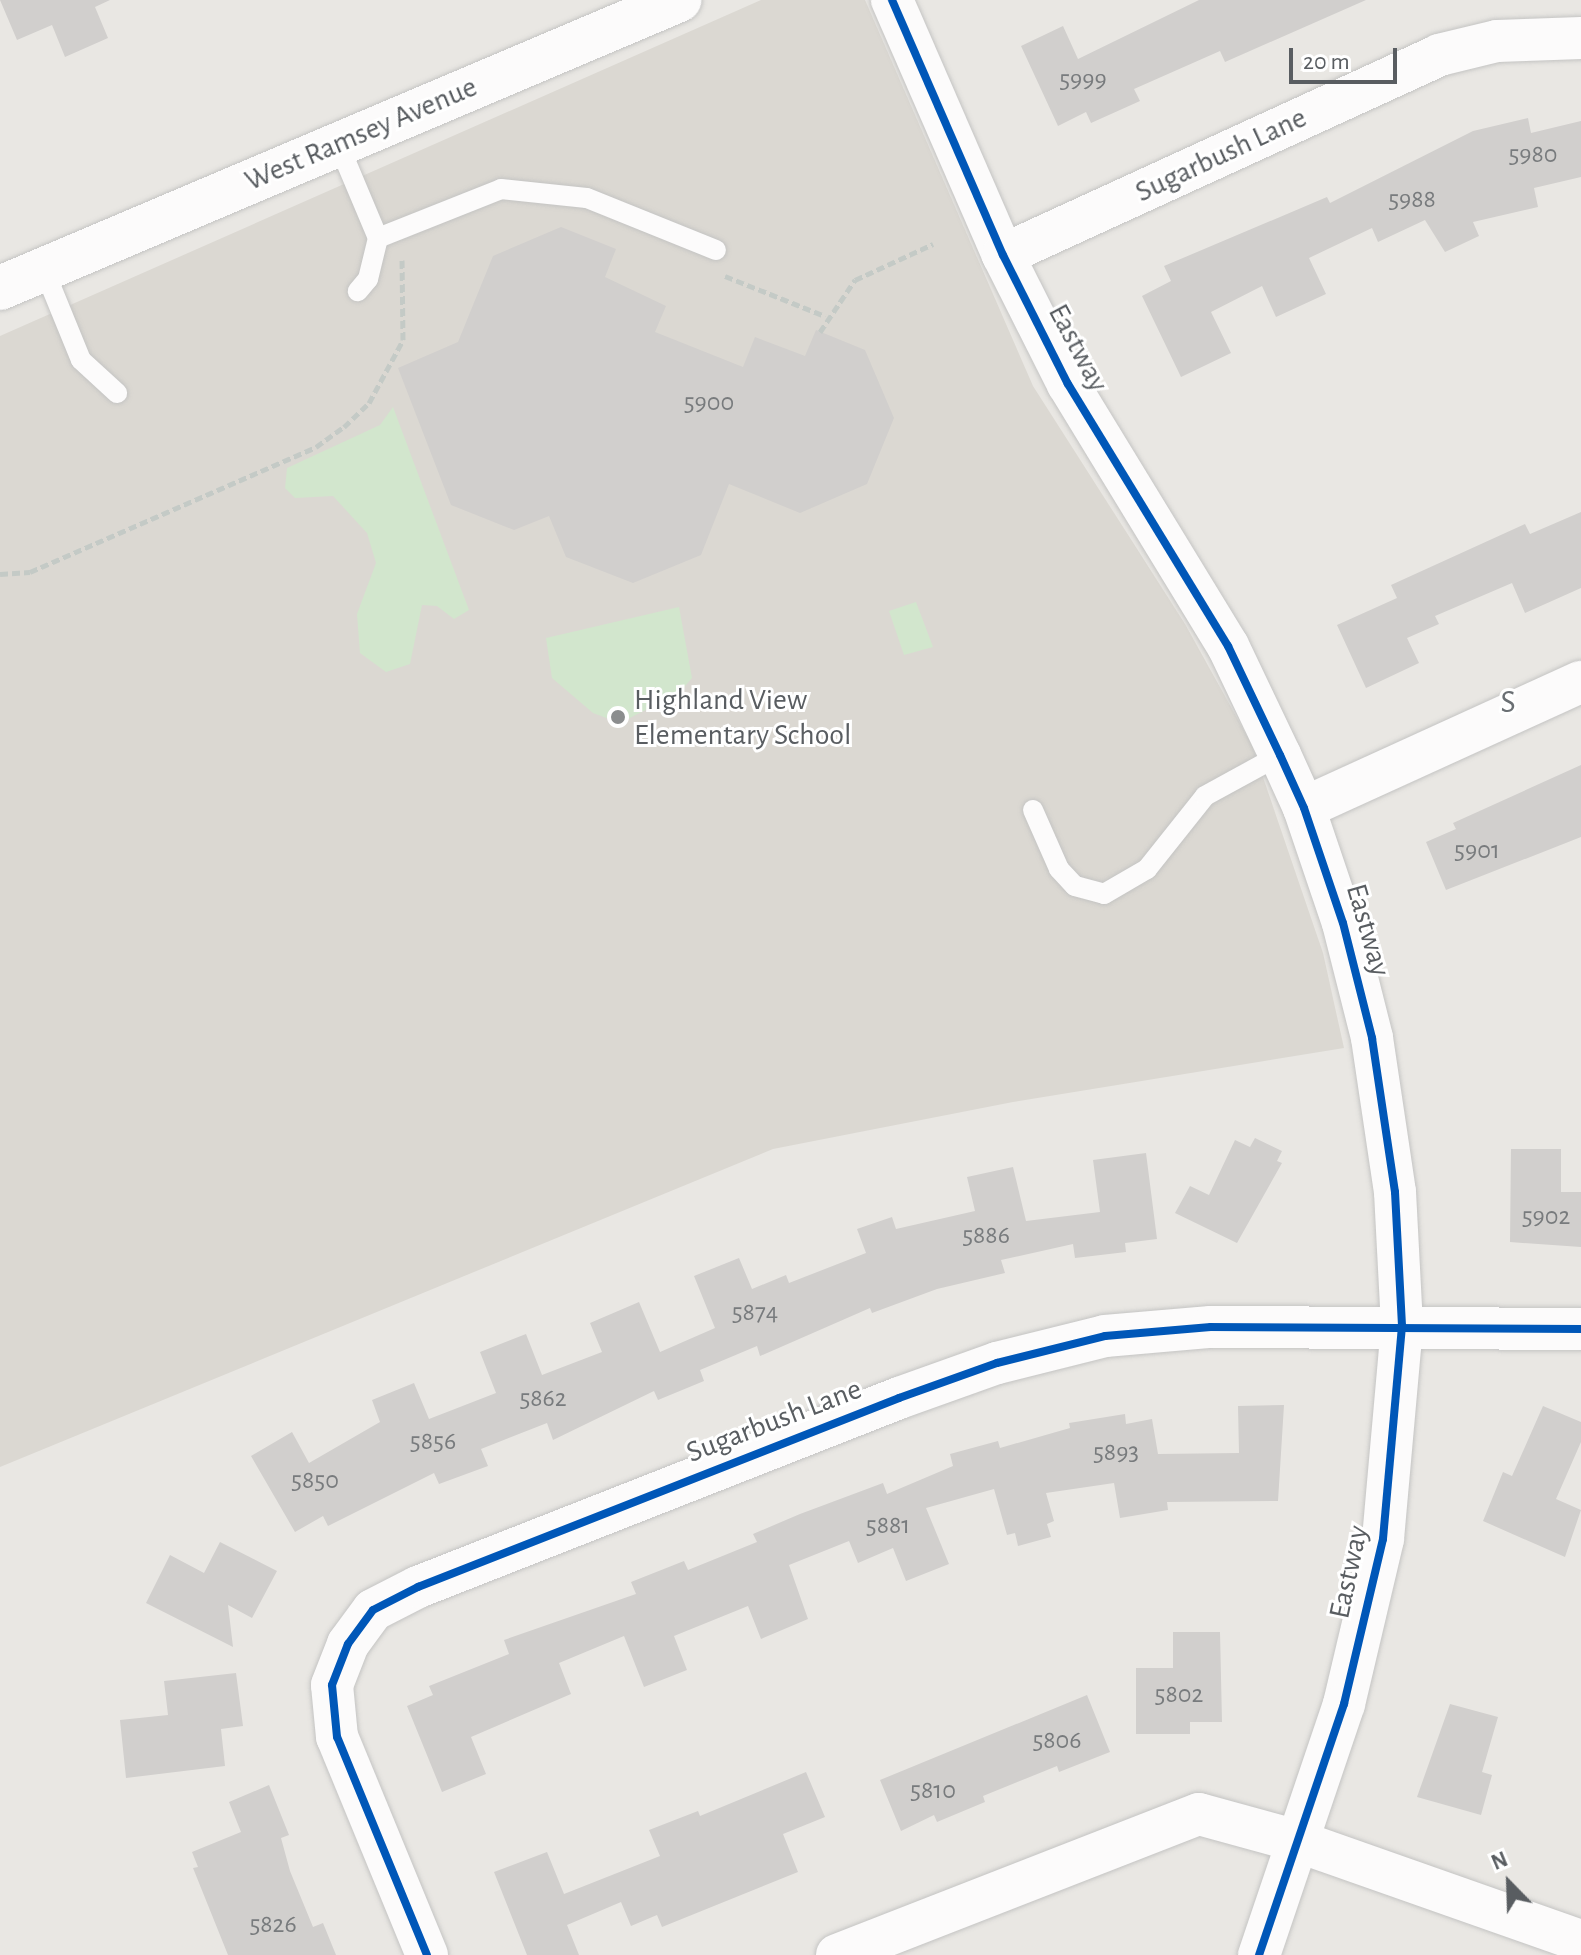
<!DOCTYPE html>
<style>
body{margin:0}
#map{position:relative;width:1581px;height:1955px;overflow:hidden;background:#e9e7e3;font-family:"Alegreya Sans",sans-serif}
div>[style]{position:absolute}
[style*='--x']{left:calc(var(--x)*1px);top:calc(var(--y)*1px);width:calc(var(--w)*1px);rotate:calc(var(--a)*1deg)}
.education>*{inset:0;background:#dbd8d2}
.green>*{inset:0;background:#d2e6cd}
.building>*{inset:0;background:#d1cfcd}
.path>*{height:5px;margin-top:-2.5px;transform-origin:0;background:repeating-linear-gradient(90deg,#c4cac6 0 8px,transparent 0 12px)}
.roads{filter:drop-shadow(0 0 2px #c4c4c3) drop-shadow(0 0 2px #c4c4c3)}
.lane>*{height:20px;margin:-10px;padding:0 10px;transform-origin:10px;border-radius:10px;background:#fcfbfb}
.street>*{height:42px;margin:-21px;padding:0 21px;transform-origin:21px;border-radius:21px;background:#fcfbfb}
.secondary>*{height:44px;margin:-22px;padding:0 22px;transform-origin:22px;border-radius:22px;background:#fcfbfb}
.cycleway>*{height:8px;margin:-4px;padding:0 4px;transform-origin:4px;border-radius:4px;background:#0057b8}
.dots>*{width:22px;height:22px;translate:-50% -50%;box-sizing:border-box;border:4px solid #fff;border-radius:50%}
span{translate:-50% -50%;white-space:nowrap;text-align:center;line-height:1.15;-webkit-text-stroke:6px #fff;paint-order:stroke}
.number-label{font-size:26px;color:#787b7d}
.number-label span{-webkit-text-stroke-width:0}
.street-label{font-size:30px;color:#595d61}
.poi-label{font-size:30px;color:#595d61}
.left{translate:0 -50%;text-align:left}
.neighbourhood-label{font-size:32px;color:#6a6f73;letter-spacing:2px}
.north{position:absolute;left:1469px;top:1843px;width:80px;height:80px;-webkit-text-stroke:6px #fff;paint-order:stroke;rotate:337deg;font-size:22px;font-weight:700;line-height:32px;text-align:center;color:#595d61}
.north::after{content:'';display:block;margin:auto;width:28px;height:36px;background:#595d61;clip-path:polygon(50% 0,100% 100%,50% 72%,0 100%)}
.scale{position:absolute;left:1289px;top:48px;width:108px;height:36px;box-sizing:border-box;border:4px solid #595d61;border-top:0;padding-left:10px;font-size:24px;line-height:28px;white-space:nowrap;color:#595d61;-webkit-text-stroke:6px #fff;paint-order:stroke}
</style>
<div id="map">
<div class="education">
<i style="clip-path:polygon(761px 0,865px 0,1033px 386px,1185px 624px,1252px 745px,1323px 953px,1344px 1048px,1013px 1102px,773px 1149px,0 1467px,0 336px)"></i>
</div>
<div class="green">
<i style="clip-path:polygon(393px 407px,469px 610px,454px 619px,437px 606px,422px 605px,410px 664px,386px 672px,360px 653px,357px 614px,376px 563px,367px 533px,333px 496px,295px 498px,285px 488px,287px 468px,380px 425px)"></i>
<i style="clip-path:polygon(916px 602px,933px 647px,904px 655px,889px 611px)"></i>
<i style="clip-path:polygon(679px 607px,692px 678px,679px 693px,620px 723px,593px 713px,552px 678px,546px 638px)"></i>
</div>
<div class="building">
<i style="clip-path:polygon(0 0,110px 0,95px 7px,108px 38px,65px 57px,52px 25px,17px 40px)"></i>
<i style="clip-path:polygon(1199px 0,1366px 0,1225px 62px,1220px 51px,1134px 89px,1140px 101px,1091px 123px,1086px 112px,1058px 126px,1021px 46px,1063px 26px,1078px 59px)"></i>
<i style="clip-path:polygon(1528px 118px,1531px 133px,1581px 121px,1581px 177px,1534px 188px,1538px 207px,1473px 222px,1479px 236px,1445px 252px,1425px 220px,1378px 242px,1372px 228px,1309px 258px,1326px 294px,1276px 317px,1262px 286px,1211px 312px,1231px 353px,1181px 377px,1142px 296px,1171px 281px,1164px 266px,1327px 197px,1330px 203px,1473px 131px)"></i>
<i style="clip-path:polygon(561px 227px,616px 249px,605px 277px,666px 306px,655px 332px,743px 367px,755px 337px,805px 356px,816px 330px,865px 350px,894px 418px,867px 484px,800px 513px,729px 484px,701px 555px,633px 583px,566px 557px,549px 516px,514px 530px,451px 505px,398px 368px,458px 342px,493px 256px)"></i>
<i style="clip-path:polygon(1581px 512px,1581px 588px,1525px 613px,1512px 583px,1435px 616px,1439px 624px,1407px 638px,1419px 663px,1366px 688px,1337px 625px,1397px 598px,1391px 585px,1525px 524px,1530px 534px)"></i>
<i style="clip-path:polygon(1581px 765px,1581px 837px,1446px 890px,1426px 842px,1456px 829px,1453px 823px)"></i>
<i style="clip-path:polygon(1255px 1138px,1282px 1151px,1277px 1161px,1282px 1163px,1237px 1243px,1175px 1213px,1190px 1186px,1209px 1195px,1235px 1140px,1250px 1147px)"></i>
<i style="clip-path:polygon(1511px 1149px,1561px 1149px,1561px 1192px,1581px 1192px,1581px 1247px,1510px 1242px)"></i>
<i style="clip-path:polygon(1146px 1153px,1157px 1239px,1125px 1243px,1126px 1252px,1075px 1258px,1073px 1244px,1001px 1260px,1005px 1273px,937px 1289px,872px 1313px,870px 1308px,760px 1356px,757px 1346px,700px 1370px,704px 1381px,658px 1400px,654px 1391px,553px 1440px,547px 1423px,481px 1449px,488px 1466px,439px 1484px,434px 1473px,328px 1526px,323px 1516px,295px 1532px,251px 1456px,292px 1432px,309px 1463px,380px 1422px,372px 1400px,414px 1383px,429px 1419px,496px 1393px,480px 1352px,526px 1334px,542px 1375px,602px 1352px,590px 1323px,639px 1302px,660px 1352px,715px 1328px,694px 1276px,739px 1258px,752px 1289px,786px 1275px,789px 1283px,866px 1253px,857px 1229px,892px 1217px,896px 1229px,975px 1211px,967px 1177px,1013px 1167px,1026px 1221px,1100px 1212px,1093px 1160px)"></i>
<i style="clip-path:polygon(1284px 1405px,1278px 1501px,1167px 1502px,1168px 1510px,1120px 1518px,1114px 1483px,1046px 1493px,1054px 1521px,1047px 1524px,1051px 1537px,1018px 1546px,1015px 1533px,1007px 1535px,994px 1489px,926px 1508px,949px 1564px,906px 1581px,893px 1548px,858px 1563px,849px 1541px,789px 1565px,808px 1619px,761px 1639px,748px 1606px,674px 1636px,687px 1670px,644px 1687px,624px 1636px,559px 1663px,571px 1694px,471px 1737px,486px 1774px,442px 1792px,407px 1706px,433px 1695px,429px 1686px,509px 1654px,504px 1640px,636px 1594px,631px 1582px,684px 1561px,688px 1570px,757px 1542px,753px 1534px,800px 1514px,883px 1483px,887px 1494px,953px 1466px,950px 1454px,998px 1441px,1000px 1448px,1070px 1428px,1069px 1423px,1125px 1414px,1126px 1424px,1152px 1419px,1158px 1454px,1239px 1453px,1238px 1406px)"></i>
<i style="clip-path:polygon(1543px 1406px,1581px 1422px,1581px 1442px,1556px 1499px,1581px 1510px,1565px 1557px,1483px 1521px,1503px 1472px,1512px 1476px)"></i>
<i style="clip-path:polygon(220px 1542px,277px 1571px,252px 1618px,228px 1605px,233px 1647px,146px 1603px,170px 1555px,204px 1573px)"></i>
<i style="clip-path:polygon(1173px 1632px,1220px 1632px,1222px 1722px,1190px 1722px,1190px 1734px,1136px 1734px,1136px 1668px,1173px 1668px)"></i>
<i style="clip-path:polygon(236px 1673px,243px 1726px,221px 1729px,225px 1766px,126px 1778px,120px 1720px,168px 1715px,164px 1681px)"></i>
<i style="clip-path:polygon(1087px 1695px,1110px 1752px,1059px 1772px,1057px 1766px,983px 1796px,985px 1802px,937px 1822px,934px 1815px,901px 1831px,880px 1780px)"></i>
<i style="clip-path:polygon(1450px 1704px,1498px 1717px,1482px 1772px,1492px 1775px,1481px 1815px,1417px 1797px)"></i>
<i style="clip-path:polygon(806px 1772px,825px 1817px,783px 1834px,798px 1872px,662px 1927px,657px 1915px,631px 1926px,621px 1902px,567px 1925px,579px 1955px,527px 1955px,494px 1872px,547px 1852px,564px 1894px,660px 1856px,649px 1830px,698px 1811px,700px 1816px)"></i>
<i style="clip-path:polygon(269px 1785px,289px 1835px,281px 1838px,290px 1871px,313px 1927px,323px 1923px,336px 1955px,228px 1955px,193px 1868px,198px 1867px,192px 1852px,241px 1832px,229px 1802px)"></i>
</div>
<div class="path">
<i style="--x:725;--y:276;--w:108;--a:21.8"></i>
<i style="--x:820;--y:332;--w:63;--a:-56.1"></i>
<i style="--x:855;--y:280;--w:86;--a:-24.8"></i>
<i style="--x:0;--y:574;--w:30;--a:-4"></i>
<i style="--x:30;--y:572;--w:312;--a:-23.6"></i>
<i style="--x:316;--y:447;--w:34;--a:-36"></i>
<i style="--x:344;--y:427;--w:35;--a:-44"></i>
<i style="--x:369;--y:403;--w:72;--a:-61.6"></i>
<i style="--x:403;--y:340;--w:80;--a:-90.7"></i>
</div>
<div class="roads">
<div class="lane">
<i style="--x:338;--y:143;--w:103;--a:67.2"></i>
<i style="--x:378;--y:238;--w:42;--a:103.7"></i>
<i style="--x:368;--y:279;--w:16;--a:130"></i>
<i style="--x:378;--y:238;--w:132;--a:-21.7"></i>
<i style="--x:501;--y:189;--w:86;--a:6"></i>
<i style="--x:587;--y:198;--w:139;--a:22"></i>
<i style="--x:43;--y:267;--w:100;--a:67.8"></i>
<i style="--x:81;--y:360;--w:49;--a:42.5"></i>
<i style="--x:1033;--y:810;--w:64;--a:66.2"></i>
<i style="--x:1059;--y:869;--w:23;--a:47"></i>
<i style="--x:1075;--y:886;--w:30;--a:15"></i>
<i style="--x:1104;--y:894;--w:50;--a:-30.2"></i>
<i style="--x:1147;--y:869;--w:93;--a:-51.5"></i>
<i style="--x:1205;--y:796;--w:85;--a:-28.7"></i>
</div>
<div class="street">
<i style="--x:892;--y:0;--w:278;--a:66.5"></i>
<i style="--x:1003;--y:255;--w:144;--a:63.3"></i>
<i style="--x:1068;--y:384;--w:307;--a:58.6"></i>
<i style="--x:1228;--y:646;--w:121;--a:64.5"></i>
<i style="--x:1280;--y:755;--w:58;--a:65.6"></i>
<i style="--x:1304;--y:808;--w:121;--a:71.3"></i>
<i style="--x:1343;--y:923;--w:119;--a:75.8"></i>
<i style="--x:1372;--y:1038;--w:156;--a:81.5"></i>
<i style="--x:1395;--y:1192;--w:134;--a:87"></i>
<i style="--x:1402;--y:1326;--w:214;--a:95.1"></i>
<i style="--x:1383;--y:1539;--w:170;--a:103.3"></i>
<i style="--x:1344;--y:1704;--w:265;--a:108.7"></i>
<i style="--x:1003;--y:255;--w:480;--a:-24.6"></i>
<i style="--x:1439;--y:55;--w:60;--a:-13.6"></i>
<i style="--x:1497;--y:41;--w:84;--a:-2"></i>
<i style="--x:1304;--y:808;--w:304;--a:-24.5"></i>
<i style="--x:427;--y:1955;--w:236;--a:-112.4"></i>
<i style="--x:337;--y:1737;--w:52;--a:-95.5"></i>
<i style="--x:332;--y:1685;--w:44;--a:-68.7"></i>
<i style="--x:348;--y:1644;--w:42;--a:-53.7"></i>
<i style="--x:373;--y:1610;--w:51;--a:-27.1"></i>
<i style="--x:418;--y:1587;--w:517;--a:-21.45"></i>
<i style="--x:899;--y:1398;--w:104;--a:-19.7"></i>
<i style="--x:997;--y:1363;--w:111;--a:-14"></i>
<i style="--x:1105;--y:1336;--w:106;--a:-4.9"></i>
<i style="--x:1211;--y:1327;--w:370;--a:0.3"></i>
<i style="--x:837;--y:1955;--w:388;--a:-21.3"></i>
<i style="--x:1199;--y:1814;--w:102;--a:15.4"></i>
<i style="--x:1297;--y:1841;--w:301;--a:19.4"></i>
</div>
<div class="secondary">
<i style="--x:0;--y:288;--w:738;--a:-22.98"></i>
</div>
</div>
<div class="cycleway">
<i style="--x:892;--y:0;--w:278;--a:66.5"></i>
<i style="--x:1003;--y:255;--w:144;--a:63.3"></i>
<i style="--x:1068;--y:384;--w:307;--a:58.6"></i>
<i style="--x:1228;--y:646;--w:121;--a:64.5"></i>
<i style="--x:1280;--y:755;--w:58;--a:65.6"></i>
<i style="--x:1304;--y:808;--w:121;--a:71.3"></i>
<i style="--x:1343;--y:923;--w:119;--a:75.8"></i>
<i style="--x:1372;--y:1038;--w:156;--a:81.5"></i>
<i style="--x:1395;--y:1192;--w:134;--a:87"></i>
<i style="--x:1402;--y:1326;--w:214;--a:95.1"></i>
<i style="--x:1383;--y:1539;--w:170;--a:103.3"></i>
<i style="--x:1344;--y:1704;--w:265;--a:108.7"></i>
<i style="--x:427;--y:1955;--w:236;--a:-112.4"></i>
<i style="--x:337;--y:1737;--w:52;--a:-95.5"></i>
<i style="--x:332;--y:1685;--w:44;--a:-68.7"></i>
<i style="--x:348;--y:1644;--w:42;--a:-53.7"></i>
<i style="--x:373;--y:1610;--w:51;--a:-27.1"></i>
<i style="--x:418;--y:1587;--w:517;--a:-21.45"></i>
<i style="--x:899;--y:1398;--w:104;--a:-19.7"></i>
<i style="--x:997;--y:1363;--w:111;--a:-14"></i>
<i style="--x:1105;--y:1336;--w:106;--a:-4.9"></i>
<i style="--x:1211;--y:1327;--w:370;--a:0.3"></i>
</div>
<div class="dots">
<i style="left:618px;top:717px;background:#8b8d8e"></i>
</div>
<div class="number-label">
<span style="left:1083px;top:80px">5999</span>
<span style="left:1533px;top:155px">5980</span>
<span style="left:1412px;top:200px">5988</span>
<span style="left:709px;top:403px">5900</span>
<span style="left:1477px;top:851px">5901</span>
<span style="left:1546px;top:1217px">5902</span>
<span style="left:986px;top:1236px">5886</span>
<span style="left:755px;top:1313px">5874</span>
<span style="left:543px;top:1399px">5862</span>
<span style="left:433px;top:1442px">5856</span>
<span style="left:1116px;top:1453px">5893</span>
<span style="left:315px;top:1481px">5850</span>
<span style="left:888px;top:1526px">5881</span>
<span style="left:1179px;top:1695px">5802</span>
<span style="left:1057px;top:1741px">5806</span>
<span style="left:933px;top:1791px">5810</span>
<span style="left:273px;top:1925px">5826</span>
</div>
<div class="street-label">
<span style="left:361px;top:134px;rotate:-23deg">West Ramsey Avenue</span>
<span style="left:1221px;top:155px;rotate:-25deg">Sugarbush Lane</span>
<span style="left:1078px;top:348px;rotate:62deg">Eastway</span>
<span style="left:1368px;top:930px;rotate:74deg">Eastway</span>
<span style="left:774px;top:1421px;rotate:-21deg">Sugarbush Lane</span>
<span style="left:1349px;top:1572px;rotate:-78deg">Eastway</span>
</div>
<div class="poi-label">
<span class="left" style="left:634px;top:717px">Highland View<br>Elementary School</span>
</div>
<div class="neighbourhood-label">
<span style="left:1509px;top:702px">S</span>
</div>
<div class="north">N</div>
<div class="scale">20 m</div>
</div>
